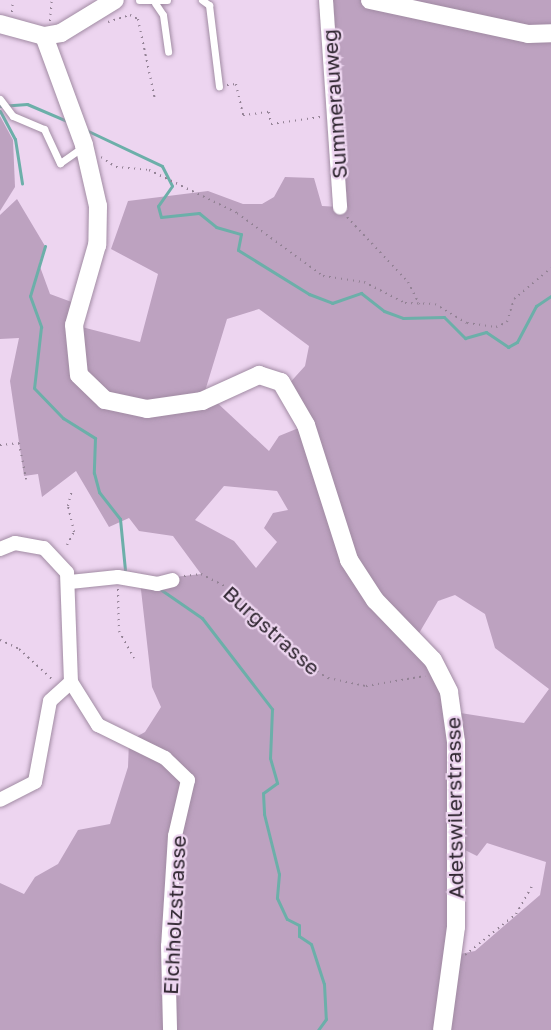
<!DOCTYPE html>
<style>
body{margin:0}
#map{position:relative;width:551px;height:1030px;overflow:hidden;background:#edd5f0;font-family:"Golos Text",sans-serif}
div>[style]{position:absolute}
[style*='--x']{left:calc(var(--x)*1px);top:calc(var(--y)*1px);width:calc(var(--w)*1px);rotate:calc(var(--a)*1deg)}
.green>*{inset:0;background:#bda2c0}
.stream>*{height:3px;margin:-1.5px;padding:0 1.5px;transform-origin:1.5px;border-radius:1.5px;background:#6cafa9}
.path>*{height:2px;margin-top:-1px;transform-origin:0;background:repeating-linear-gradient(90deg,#938295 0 1.5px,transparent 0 6px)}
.roads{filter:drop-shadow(0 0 2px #a18ba3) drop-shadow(0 0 2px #a18ba3)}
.lane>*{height:7px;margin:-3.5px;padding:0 3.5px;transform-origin:3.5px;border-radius:3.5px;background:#fff}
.street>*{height:14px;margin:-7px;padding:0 7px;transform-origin:7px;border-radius:7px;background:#fff}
.secondary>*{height:18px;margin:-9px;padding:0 9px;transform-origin:9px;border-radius:9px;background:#fff}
span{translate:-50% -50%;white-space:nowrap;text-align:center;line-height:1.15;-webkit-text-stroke:4.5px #edd5f0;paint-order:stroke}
.street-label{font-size:21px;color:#2f2630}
</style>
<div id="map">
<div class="green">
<i style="clip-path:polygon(evenodd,326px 0,551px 0,551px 1030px,0 1030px,0 883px,24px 894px,35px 877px,58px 864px,78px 830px,110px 824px,128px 767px,129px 741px,145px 732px,161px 707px,152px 687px,140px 581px,201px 574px,173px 536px,139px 531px,129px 518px,109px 527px,76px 471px,42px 497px,38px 474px,24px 476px,10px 381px,19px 338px,0 339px,0 215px,17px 199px,45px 246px,39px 264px,50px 294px,77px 304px,74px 325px,140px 342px,158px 274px,111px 249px,128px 201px,208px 191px,243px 204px,262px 204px,274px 197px,285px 177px,314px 178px,322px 206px,340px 207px,326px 0,259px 309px,309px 346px,305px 366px,286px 387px,306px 425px,279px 436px,269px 451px,212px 398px,202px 401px,227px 319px,259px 309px,326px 0,224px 486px,277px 491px,288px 510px,273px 513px,264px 528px,277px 542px,256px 568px,234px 541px,195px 520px,224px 486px,326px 0,455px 595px,485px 614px,495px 648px,549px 689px,524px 723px,454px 712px,415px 640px,438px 601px,455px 595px,326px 0,487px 843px,546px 862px,540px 895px,475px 951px,455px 955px,453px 844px,477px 856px,487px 843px)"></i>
<i style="clip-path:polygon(0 116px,13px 140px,15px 187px,0 211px)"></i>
</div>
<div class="stream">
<i style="--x:0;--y:106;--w:27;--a:-4"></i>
<i style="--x:27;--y:104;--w:43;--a:23"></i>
<i style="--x:0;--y:111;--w:32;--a:62"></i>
<i style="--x:15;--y:139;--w:45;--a:81"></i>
<i style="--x:86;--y:130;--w:84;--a:25.3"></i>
<i style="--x:162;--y:166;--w:22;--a:63"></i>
<i style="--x:172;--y:186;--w:24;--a:125"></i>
<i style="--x:158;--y:206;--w:11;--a:75"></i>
<i style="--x:161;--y:217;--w:38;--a:-6"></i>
<i style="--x:199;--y:213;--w:22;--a:39"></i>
<i style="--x:216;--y:227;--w:26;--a:16"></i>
<i style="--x:241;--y:234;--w:16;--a:101"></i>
<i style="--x:238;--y:250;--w:84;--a:31.8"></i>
<i style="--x:309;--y:294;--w:25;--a:21"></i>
<i style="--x:332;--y:303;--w:31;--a:-19"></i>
<i style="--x:361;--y:293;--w:29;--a:38"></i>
<i style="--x:384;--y:311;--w:20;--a:20"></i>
<i style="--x:403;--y:318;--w:41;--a:-1.4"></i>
<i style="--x:444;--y:317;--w:30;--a:45"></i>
<i style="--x:465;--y:338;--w:22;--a:-16"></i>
<i style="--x:486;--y:332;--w:27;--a:34"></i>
<i style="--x:508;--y:347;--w:10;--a:-29"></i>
<i style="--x:517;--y:342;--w:41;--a:-62.2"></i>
<i style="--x:536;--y:306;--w:18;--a:-34"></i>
<i style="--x:45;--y:246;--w:52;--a:106.7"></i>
<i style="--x:30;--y:296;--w:33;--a:70"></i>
<i style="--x:41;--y:327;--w:61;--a:96.5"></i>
<i style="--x:34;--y:388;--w:42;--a:46"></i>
<i style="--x:63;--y:418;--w:38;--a:32"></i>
<i style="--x:95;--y:438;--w:35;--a:92"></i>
<i style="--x:94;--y:473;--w:20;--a:75"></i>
<i style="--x:99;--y:492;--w:34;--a:52"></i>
<i style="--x:120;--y:519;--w:51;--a:84.4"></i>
<i style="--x:160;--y:589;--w:51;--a:34.6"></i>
<i style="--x:202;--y:618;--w:115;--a:52.4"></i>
<i style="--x:272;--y:709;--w:49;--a:92.3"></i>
<i style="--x:270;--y:758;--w:26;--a:74"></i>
<i style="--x:277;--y:783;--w:17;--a:144"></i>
<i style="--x:263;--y:793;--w:21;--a:87"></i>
<i style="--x:264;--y:814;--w:62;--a:76"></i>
<i style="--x:279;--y:874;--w:24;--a:95"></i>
<i style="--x:277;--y:898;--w:23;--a:65"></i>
<i style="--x:287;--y:919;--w:13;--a:27"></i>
<i style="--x:299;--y:925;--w:11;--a:90"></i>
<i style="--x:299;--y:936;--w:14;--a:34"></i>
<i style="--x:311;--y:944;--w:42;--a:72"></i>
<i style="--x:324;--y:984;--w:35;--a:87"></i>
<i style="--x:326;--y:1019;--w:14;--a:126"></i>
</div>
<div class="path">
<i style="--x:12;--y:12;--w:12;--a:-85"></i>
<i style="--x:50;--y:21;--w:21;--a:-85"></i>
<i style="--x:108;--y:22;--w:23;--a:-18"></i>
<i style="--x:130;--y:15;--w:9;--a:27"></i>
<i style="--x:138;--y:19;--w:83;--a:78.1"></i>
<i style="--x:227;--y:85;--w:9;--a:-6"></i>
<i style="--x:236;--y:84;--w:32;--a:77"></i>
<i style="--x:243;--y:115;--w:26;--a:-7"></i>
<i style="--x:269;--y:112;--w:12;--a:81"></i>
<i style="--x:271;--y:124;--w:50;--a:-8"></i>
<i style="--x:101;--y:157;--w:18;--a:34"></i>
<i style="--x:116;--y:167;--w:33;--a:5"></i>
<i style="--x:149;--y:170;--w:98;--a:26"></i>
<i style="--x:237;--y:213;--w:107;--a:36.2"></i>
<i style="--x:323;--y:276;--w:41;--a:8.3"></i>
<i style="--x:364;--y:282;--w:46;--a:27.1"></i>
<i style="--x:405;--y:303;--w:30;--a:2"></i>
<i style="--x:435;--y:304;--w:37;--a:31"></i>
<i style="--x:467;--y:323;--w:29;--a:8"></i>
<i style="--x:496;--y:327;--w:12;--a:-24"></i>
<i style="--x:507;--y:322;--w:24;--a:-73"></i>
<i style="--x:514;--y:299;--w:48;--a:-40"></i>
<i style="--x:347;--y:217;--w:89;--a:46.8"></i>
<i style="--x:408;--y:282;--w:25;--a:63"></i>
<i style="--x:0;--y:445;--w:19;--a:-6"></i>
<i style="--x:19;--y:443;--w:37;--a:79"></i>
<i style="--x:67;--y:545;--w:15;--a:-62"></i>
<i style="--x:74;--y:532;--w:27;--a:-103"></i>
<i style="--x:68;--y:506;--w:16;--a:-76"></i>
<i style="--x:184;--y:576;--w:17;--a:-7"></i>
<i style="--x:201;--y:574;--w:30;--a:27"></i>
<i style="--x:228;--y:588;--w:105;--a:45"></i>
<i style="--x:302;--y:662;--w:31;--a:32"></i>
<i style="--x:328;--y:678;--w:39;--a:12"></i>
<i style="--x:366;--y:686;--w:60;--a:-9.6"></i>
<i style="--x:118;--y:589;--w:42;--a:88.6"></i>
<i style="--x:119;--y:631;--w:31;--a:61"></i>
<i style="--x:0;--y:640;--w:21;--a:25"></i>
<i style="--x:19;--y:649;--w:47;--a:42.4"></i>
<i style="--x:465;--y:955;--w:65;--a:-38.8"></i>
<i style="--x:516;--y:914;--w:34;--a:-60"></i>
</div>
<div class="roads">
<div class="lane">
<i style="--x:139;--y:0;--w:28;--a:0"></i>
<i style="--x:202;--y:0;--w:9;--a:36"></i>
<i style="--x:209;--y:5;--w:82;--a:83"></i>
<i style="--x:155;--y:3;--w:14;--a:56"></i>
<i style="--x:163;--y:15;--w:37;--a:82"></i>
<i style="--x:0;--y:99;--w:21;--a:53"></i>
<i style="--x:13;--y:116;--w:34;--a:23"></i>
<i style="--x:44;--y:129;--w:38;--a:65"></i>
<i style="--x:60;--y:163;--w:29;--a:-35"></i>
</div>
<div class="street">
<i style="--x:326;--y:0;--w:208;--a:86.1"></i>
<i style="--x:0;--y:549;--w:16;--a:-22"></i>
<i style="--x:15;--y:543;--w:29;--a:10"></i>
<i style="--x:44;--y:548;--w:34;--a:47"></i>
<i style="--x:67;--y:573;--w:109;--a:87.9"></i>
<i style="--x:71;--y:682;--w:28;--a:138"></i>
<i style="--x:50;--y:701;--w:82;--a:100.5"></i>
<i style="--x:35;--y:782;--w:39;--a:153"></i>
<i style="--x:70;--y:582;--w:48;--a:-5.9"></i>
<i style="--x:118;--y:577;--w:40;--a:10"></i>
<i style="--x:157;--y:584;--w:16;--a:-14"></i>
<i style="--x:71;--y:682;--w:51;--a:57.9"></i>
<i style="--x:98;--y:725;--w:75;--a:26.2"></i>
<i style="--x:165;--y:758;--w:32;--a:44"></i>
<i style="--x:188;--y:780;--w:57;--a:103.1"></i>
<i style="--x:175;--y:836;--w:110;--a:93.6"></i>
<i style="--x:168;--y:946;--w:84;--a:88.6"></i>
</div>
<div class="secondary">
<i style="--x:370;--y:0;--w:162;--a:12.1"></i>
<i style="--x:528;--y:34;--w:23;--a:-2"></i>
<i style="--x:0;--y:24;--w:46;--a:15.3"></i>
<i style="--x:44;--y:36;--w:17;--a:-10"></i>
<i style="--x:61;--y:33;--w:63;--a:-31.4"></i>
<i style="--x:44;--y:36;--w:116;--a:69.8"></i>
<i style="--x:84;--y:145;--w:63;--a:77.1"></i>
<i style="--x:98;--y:206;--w:39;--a:91"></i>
<i style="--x:97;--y:245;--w:83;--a:106"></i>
<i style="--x:74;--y:325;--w:50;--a:84.3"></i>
<i style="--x:79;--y:375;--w:36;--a:44"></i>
<i style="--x:105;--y:400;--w:43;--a:12.1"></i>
<i style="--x:147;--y:409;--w:56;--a:-8.3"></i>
<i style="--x:202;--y:401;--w:63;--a:-24.5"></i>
<i style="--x:259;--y:375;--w:23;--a:18"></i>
<i style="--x:281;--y:382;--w:50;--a:59.8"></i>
<i style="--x:306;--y:425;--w:142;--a:72.3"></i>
<i style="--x:349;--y:560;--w:48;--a:57"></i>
<i style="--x:375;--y:600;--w:83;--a:46"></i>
<i style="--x:433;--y:660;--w:36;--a:63"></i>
<i style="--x:449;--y:692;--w:50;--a:82"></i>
<i style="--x:456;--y:742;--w:185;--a:90"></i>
<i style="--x:456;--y:927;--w:104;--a:97.7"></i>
</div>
</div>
<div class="street-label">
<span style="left:334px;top:104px;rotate:-94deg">Summerauweg</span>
<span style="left:272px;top:630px;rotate:42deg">Burgstrasse</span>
<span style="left:454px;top:808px;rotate:-91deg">Adetswilerstrasse</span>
<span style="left:174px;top:915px;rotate:-87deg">Eichholzstrasse</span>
</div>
</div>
